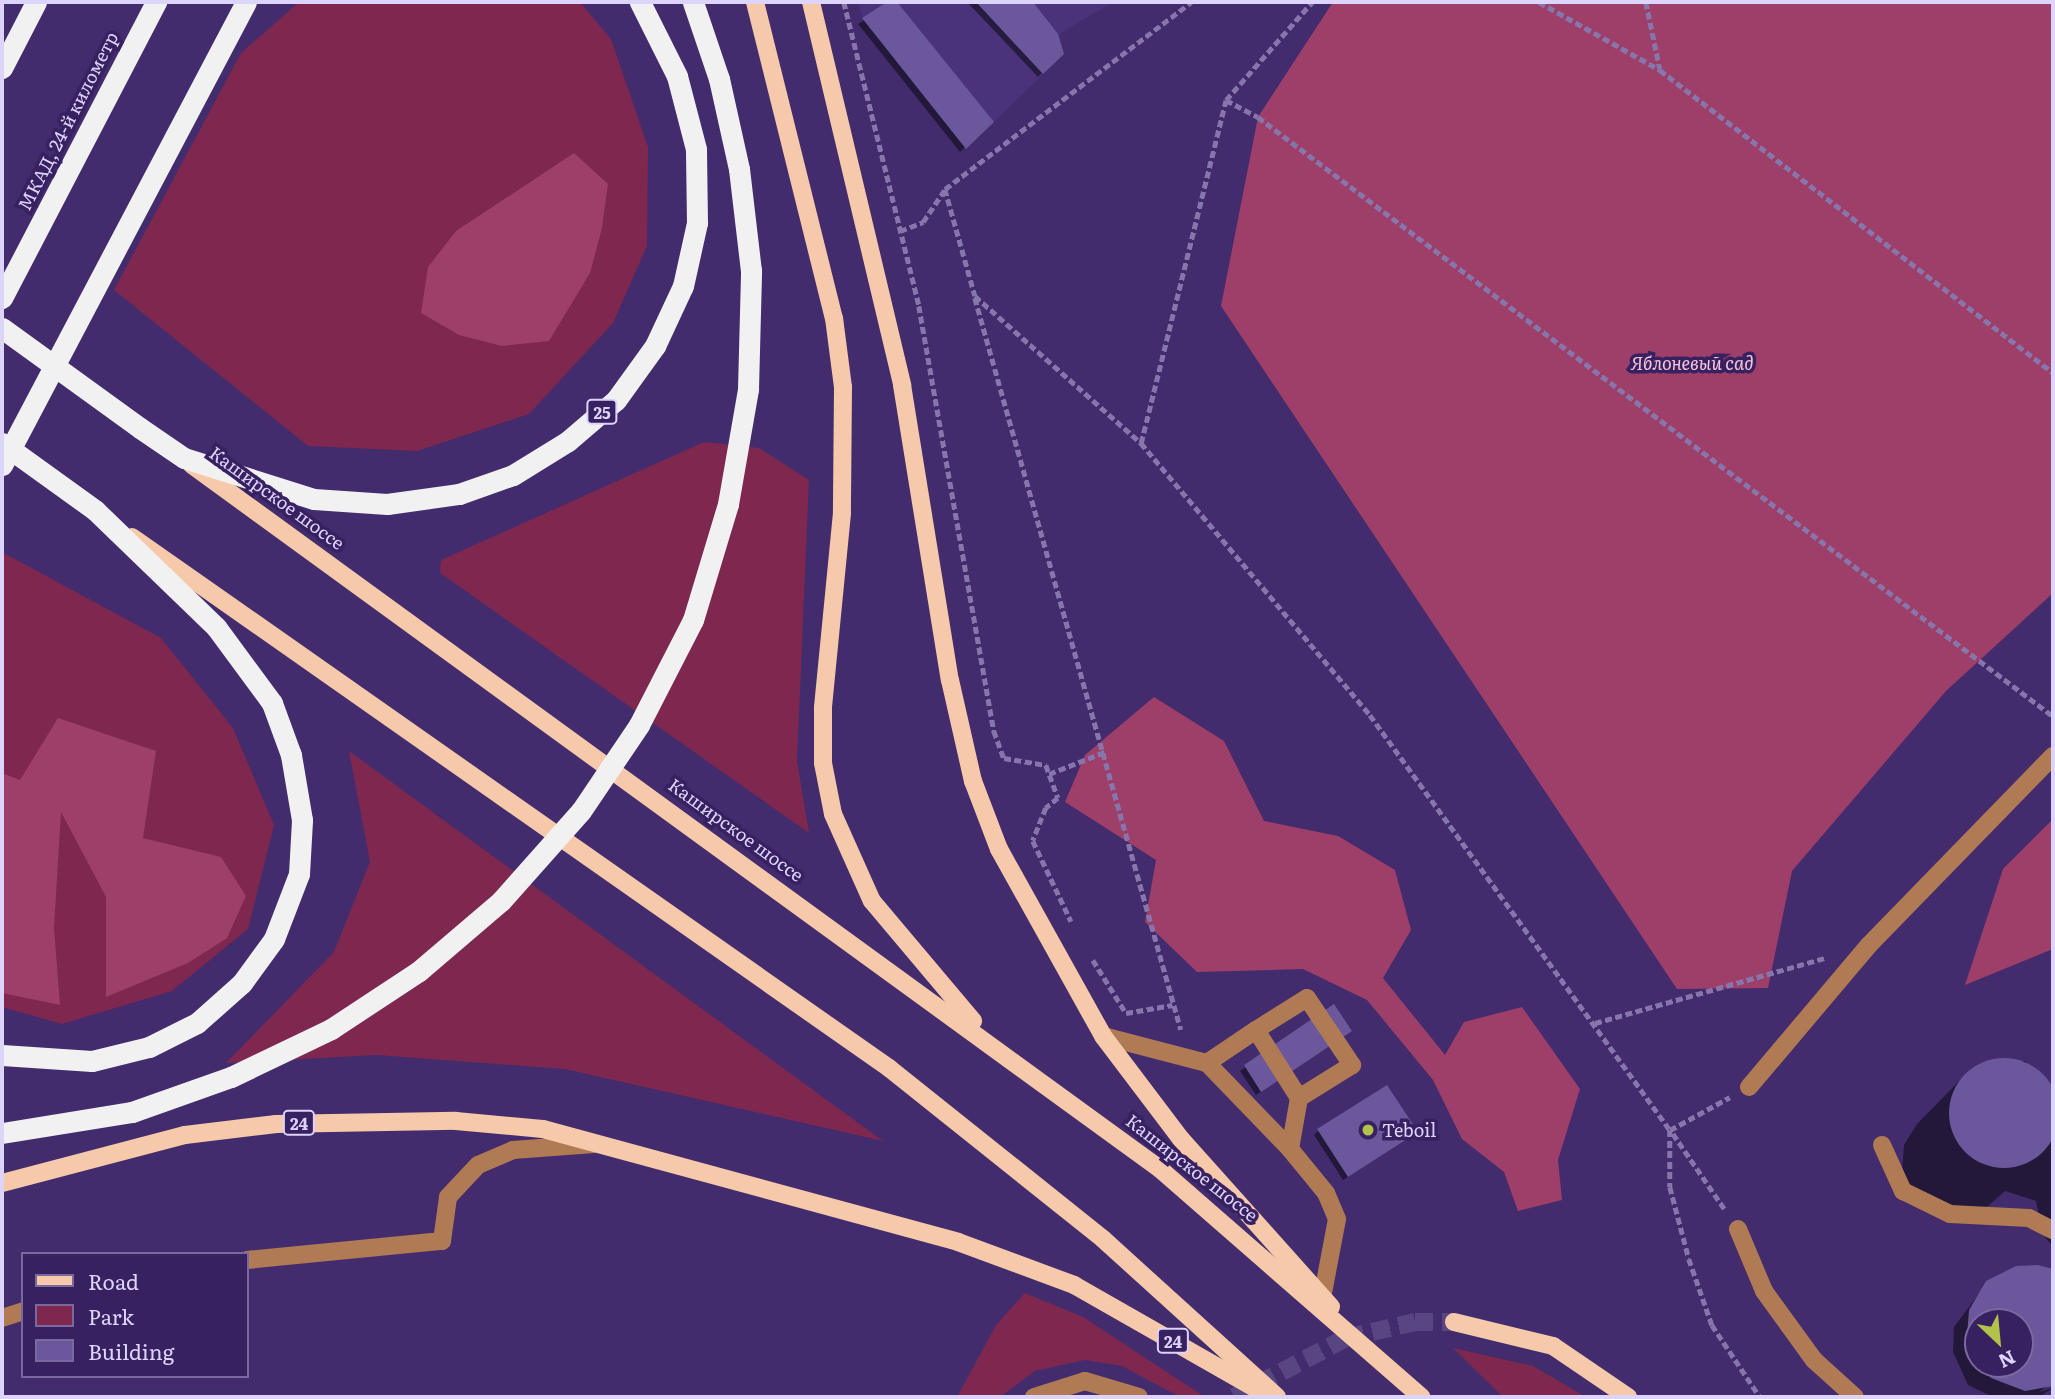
<!DOCTYPE html>
<meta charset="utf-8">
<style>
body{margin:0}
#map{position:relative;width:2055px;height:1399px;overflow:hidden;background:#422c6d;font-family:Literata,serif}
div>[style]{position:absolute}
[style*='--x']{left:calc(var(--x)*1px);top:calc(var(--y)*1px);width:calc(var(--w)*1px);rotate:calc(var(--a)*1deg)}
.built>*{inset:0;background:#4b337b}
.green>*{inset:0;background:#7e274f}
.forest>*{inset:0;background:#9d3f68}
.shadow>*{inset:0;background:#0007}
.building>*{inset:0;background:#6b579c}
.round{border-radius:50%}
.major-tunnel>*{height:18px;margin-top:-9px;transform-origin:0;background:repeating-linear-gradient(90deg,#594582 0 18px,transparent 0 27px)}
.path>*{height:4.5px;margin-top:-2.25px;transform-origin:0;background:repeating-linear-gradient(90deg,#8776ac 0 7px,transparent 0 10.5px)}
.minor>*{height:18px;margin:-9px;padding:0 9px;transform-origin:9px;border-radius:9px;background:#b07a54}
.major>*{height:18px;margin:-9px;padding:0 9px;transform-origin:9px;border-radius:9px;background:#f6c9ab}
.highway>*{height:21px;margin:-10.5px;padding:0 10.5px;transform-origin:10.5px;border-radius:10.5px;background:#f1f1f1}
.highway-bridge>*{height:21px;margin:-10.5px;padding:0 10.5px;transform-origin:10.5px;border-radius:10.5px;background:#f1f1f1}
.dots>*{width:19px;height:19px;translate:-50% -50%;box-sizing:border-box;border:4px solid #382161;border-radius:50%}
span{translate:-50% -50%;white-space:nowrap;text-align:center;line-height:1.15;-webkit-text-stroke:7px #382161;paint-order:stroke}
.shield-label span{padding:2px 5px;background:#382161;border:2px solid;border-radius:5px;-webkit-text-stroke-width:0}
.shield-label{font-size:16px;color:#ddd4fb;font-weight:700}
.street-label{font-size:18px;color:#ddd4fb}
.park-label{font-size:18px;color:#f9c4d7;font-style:italic}
.poi-label{font-size:18px;color:#ddd4fb}
.left{translate:0 -50%;text-align:left}
.frame{position:absolute;inset:0;border:4px solid #ddd4fb;pointer-events:none}
.legend{position:absolute;left:21px;top:1252px;width:228px;height:126px;box-sizing:border-box;background:#382161;border:2px solid #7a699f;margin:0;padding:9px 12px;list-style:none;font-size:21px;color:#ddd4fb}
.legend li{display:flex;align-items:center;gap:14px;height:35px}
.legend b{width:35px;border:2px solid #7a699f}
.north{position:absolute;left:1964px;top:1308px;width:70px;height:70px;box-sizing:border-box;background:#382161;border:2px solid #7a699f;border-radius:50%;rotate:154deg;font-size:19px;font-weight:700;line-height:28px;text-align:center;color:#ddd4fb}
.north::after{content:'';display:block;margin:auto;width:24px;height:32px;background:#b3c24b;clip-path:polygon(50% 0,100% 100%,50% 72%,0 100%)}
</style>
<div id="map">
<div class="built">
<i style="clip-path:polygon(858px 2px,1113px 2px,1059px 34px,1064px 54px,966px 149px,865px 23px)"></i>
</div>
<div class="green">
<i style="clip-path:polygon(299px 2px,580px 2px,611px 39px,648px 147px,647px 246px,613px 323px,529px 414px,417px 451px,308px 446px,114px 290px,241px 53px)"></i>
<i style="clip-path:polygon(704px 442px,759px 448px,809px 480px,797px 761px,809px 833px,440px 573px,441px 560px)"></i>
<i style="clip-path:polygon(2px 552px,161px 638px,233px 728px,274px 825px,248px 929px,172px 991px,62px 1024px,2px 1007px)"></i>
<i style="clip-path:polygon(349px 751px,883px 1141px,565px 1069px,377px 1055px,226px 1063px,334px 952px,370px 862px)"></i>
<i style="clip-path:polygon(1025px 1293px,1083px 1317px,1205px 1397px,1180px 1397px,1122px 1366px,1085px 1360px,1035px 1371px,1000px 1397px,957px 1397px,996px 1325px)"></i>
<i style="clip-path:polygon(1453px 1348px,1533px 1366px,1586px 1397px,1503px 1397px)"></i>
</div>
<div class="forest">
<i style="clip-path:polygon(1333px 2px,2053px 2px,2053px 593px,1946px 691px,1792px 871px,1768px 988px,1677px 989px,1221px 306px,1258px 117px)"></i>
<i style="clip-path:polygon(574px 153px,608px 184px,602px 228px,590px 273px,549px 341px,502px 346px,459px 335px,421px 313px,428px 267px,456px 231px)"></i>
<i style="clip-path:polygon(1154px 697px,1224px 741px,1264px 821px,1338px 836px,1395px 870px,1411px 930px,1383px 978px,1445px 1055px,1464px 1022px,1522px 1007px,1580px 1089px,1558px 1160px,1562px 1200px,1518px 1211px,1504px 1172px,1462px 1139px,1433px 1080px,1367px 1000px,1303px 969px,1197px 972px,1145px 922px,1156px 860px,1065px 802px,1085px 755px)"></i>
<i style="clip-path:polygon(58px 718px,156px 751px,143px 838px,221px 857px,246px 896px,227px 938px,188px 963px,106px 997px,106px 897px,61px 812px,54px 928px,60px 1005px,2px 993px,2px 773px,20px 780px)"></i>
<i style="clip-path:polygon(2053px 819px,2053px 949px,1965px 985px,2003px 869px)"></i>
</div>
<div class="shadow">
<i style="clip-path:polygon(894px 2px,992px 122px,960px 152px,858px 24px)"></i>
<i style="clip-path:polygon(967px 2px,1031px 2px,1057px 35px,1062px 54px,1038px 77px)"></i>
<i style="clip-path:polygon(1334px 1007px,1345px 1035px,1256px 1095px,1240px 1071px)"></i>
<i style="clip-path:polygon(1993px 1060px,2025px 1061px,2053px 1088px,2053px 1247px,2043px 1234px,2036px 1201px,2005px 1191px,1978px 1215px,1912px 1196px,1902px 1172px,1904px 1145px,1917px 1124px,1965px 1075px)"></i>
<i style="clip-path:polygon(1318px 1131px,1411px 1136px,1343px 1180px,1314px 1135px)"></i>
<i style="clip-path:polygon(evenodd,2037px 1267px,2053px 1274px,2053px 1382px,2039px 1392px,2053px 1388px,2039px 1397px,1993px 1397px,1968px 1385px,1953px 1352px,1954px 1327px,1987px 1283px,2037px 1267px,1978px 1322px,2020px 1322px,2020px 1364px,1978px 1364px,1978px 1322px)"></i>
</div>
<div class="building">
<i style="clip-path:polygon(887px 2px,897px 2px,994px 122px,966px 149px,862px 18px)"></i>
<i style="clip-path:polygon(976px 2px,1033px 2px,1058px 34px,1064px 54px,1043px 74px)"></i>
<i style="clip-path:polygon(1334px 1004px,1352px 1031px,1261px 1092px,1244px 1065px)"></i>
<i class="round" style="left:1949px;top:1058px;width:110px;height:110px"></i>
<i style="clip-path:polygon(1387px 1085px,1418px 1132px,1348px 1177px,1317px 1129px)"></i>
<i style="clip-path:polygon(2038px 1265px,2053px 1269px,2053px 1386px,2025px 1391px,1991px 1378px,1979px 1364px,2020px 1364px,2020px 1322px,1978px 1322px,1978px 1363px,1967px 1336px,1969px 1310px,1986px 1281px,2016px 1266px)"></i>
</div>
<div class="major-tunnel">
<i style="--x:1234;--y:1397;--w:127;--a:-27.8"></i>
<i style="--x:1346;--y:1338;--w:71;--a:-13.1"></i>
<i style="--x:1415;--y:1322;--w:39;--a:0"></i>
</div>
<div class="path">
<i style="--x:844;--y:2;--w:313;--a:76.1"></i>
<i style="--x:919;--y:306;--w:432;--a:80"></i>
<i style="--x:994;--y:731;--w:29;--a:70"></i>
<i style="--x:1004;--y:758;--w:43;--a:9.5"></i>
<i style="--x:1046;--y:765;--w:35;--a:70"></i>
<i style="--x:1058;--y:798;--w:16;--a:140"></i>
<i style="--x:1046;--y:808;--w:35;--a:112"></i>
<i style="--x:1033;--y:841;--w:89;--a:64.6"></i>
<i style="--x:1539;--y:2;--w:139;--a:29.3"></i>
<i style="--x:1660;--y:70;--w:496;--a:37.6"></i>
<i style="--x:1646;--y:2;--w:68;--a:78.2"></i>
<i style="--x:1226;--y:100;--w:36;--a:28"></i>
<i style="--x:1258;--y:117;--w:995;--a:37"></i>
<i style="--x:945;--y:189;--w:111;--a:74.3"></i>
<i style="--x:975;--y:296;--w:222;--a:41.5"></i>
<i style="--x:1141;--y:443;--w:356;--a:49.9"></i>
<i style="--x:1370;--y:715;--w:512;--a:54.14"></i>
<i style="--x:1670;--y:1130;--w:68;--a:-28.8"></i>
<i style="--x:900;--y:231;--w:25;--a:-21"></i>
<i style="--x:923;--y:222;--w:40;--a:-56"></i>
<i style="--x:945;--y:189;--w:309;--a:-37.2"></i>
<i style="--x:975;--y:298;--w:760;--a:74.28"></i>
<i style="--x:1141;--y:443;--w:353;--a:-76.1"></i>
<i style="--x:1226;--y:100;--w:130;--a:-48.7"></i>
<i style="--x:1049;--y:774;--w:62;--a:-21.6"></i>
<i style="--x:1093;--y:960;--w:62;--a:58.1"></i>
<i style="--x:1126;--y:1013;--w:47;--a:-9.9"></i>
<i style="--x:1595;--y:1023;--w:238;--a:-15.8"></i>
<i style="--x:1724;--y:1209;--w:96;--a:-124.4"></i>
<i style="--x:1670;--y:1130;--w:57;--a:90"></i>
<i style="--x:1670;--y:1187;--w:74;--a:75.2"></i>
<i style="--x:1689;--y:1259;--w:70;--a:70.8"></i>
<i style="--x:1712;--y:1325;--w:87;--a:56.3"></i>
</div>
<div class="minor">
<i style="--x:1256;--y:1030;--w:60;--a:-32.1"></i>
<i style="--x:1307;--y:998;--w:81;--a:56.1"></i>
<i style="--x:1352;--y:1065;--w:62;--a:148.1"></i>
<i style="--x:1103;--y:1036;--w:107;--a:14.6"></i>
<i style="--x:1207;--y:1063;--w:120;--a:46"></i>
<i style="--x:1290;--y:1149;--w:57;--a:50.7"></i>
<i style="--x:1326;--y:1193;--w:28;--a:67"></i>
<i style="--x:1337;--y:1219;--w:75;--a:100.7"></i>
<i style="--x:1207;--y:1063;--w:59;--a:-34"></i>
<i style="--x:1256;--y:1030;--w:80;--a:57.7"></i>
<i style="--x:1299;--y:1098;--w:52;--a:100"></i>
<i style="--x:1749;--y:1087;--w:186;--a:-49.8"></i>
<i style="--x:1869;--y:945;--w:264;--a:-45.8"></i>
<i style="--x:1882;--y:1145;--w:51;--a:65.5"></i>
<i style="--x:1903;--y:1191;--w:52;--a:26.1"></i>
<i style="--x:1950;--y:1214;--w:79;--a:2.9"></i>
<i style="--x:2029;--y:1218;--w:27;--a:27"></i>
<i style="--x:1738;--y:1229;--w:67;--a:67.2"></i>
<i style="--x:1764;--y:1291;--w:85;--a:54.1"></i>
<i style="--x:1814;--y:1360;--w:55;--a:42.1"></i>
<i style="--x:247;--y:1260;--w:196;--a:-5.6"></i>
<i style="--x:442;--y:1241;--w:44;--a:-82.2"></i>
<i style="--x:448;--y:1197;--w:44;--a:-46.8"></i>
<i style="--x:478;--y:1165;--w:38;--a:-23"></i>
<i style="--x:513;--y:1150;--w:81;--a:-4.2"></i>
<i style="--x:2;--y:1318;--w:22;--a:-18"></i>
<i style="--x:1034;--y:1397;--w:53;--a:-17.4"></i>
<i style="--x:1085;--y:1381;--w:56;--a:16.5"></i>
</div>
<div class="major">
<i style="--x:755;--y:2;--w:326;--a:76"></i>
<i style="--x:834;--y:318;--w:70;--a:82.6"></i>
<i style="--x:843;--y:387;--w:126;--a:90.5"></i>
<i style="--x:842;--y:513;--w:196;--a:95.6"></i>
<i style="--x:823;--y:708;--w:55;--a:90"></i>
<i style="--x:823;--y:763;--w:52;--a:78.9"></i>
<i style="--x:833;--y:814;--w:95;--a:65.9"></i>
<i style="--x:872;--y:901;--w:157;--a:49.9"></i>
<i style="--x:811;--y:2;--w:394;--a:76.6"></i>
<i style="--x:902;--y:385;--w:299;--a:80.8"></i>
<i style="--x:950;--y:680;--w:104;--a:77.2"></i>
<i style="--x:973;--y:781;--w:73;--a:69.1"></i>
<i style="--x:999;--y:849;--w:214;--a:60.9"></i>
<i style="--x:1103;--y:1036;--w:129;--a:52.9"></i>
<i style="--x:1181;--y:1139;--w:225;--a:48.2"></i>
<i style="--x:192;--y:465;--w:1197;--a:36.03"></i>
<i style="--x:1160;--y:1169;--w:347;--a:41.1"></i>
<i style="--x:132;--y:537;--w:925;--a:35.05"></i>
<i style="--x:889;--y:1068;--w:274;--a:38.6"></i>
<i style="--x:1103;--y:1239;--w:235;--a:42.2"></i>
<i style="--x:2;--y:1183;--w:189;--a:-14.7"></i>
<i style="--x:185;--y:1135;--w:92;--a:-6.9"></i>
<i style="--x:276;--y:1124;--w:180;--a:-1"></i>
<i style="--x:456;--y:1121;--w:87;--a:5.3"></i>
<i style="--x:543;--y:1129;--w:430;--a:15.2"></i>
<i style="--x:958;--y:1242;--w:124;--a:20.3"></i>
<i style="--x:1074;--y:1285;--w:210;--a:29.7"></i>
<i style="--x:1454;--y:1322;--w:102;--a:13.6"></i>
<i style="--x:1553;--y:1346;--w:91;--a:34.2"></i>
</div>
<div class="highway">
<i style="--x:2;--y:68;--w:74;--a:-62.7"></i>
<i style="--x:2;--y:298;--w:334;--a:-62.5"></i>
<i style="--x:140;--y:428;--w:53;--a:34.3"></i>
<i style="--x:184;--y:458;--w:136;--a:17.5"></i>
<i style="--x:314;--y:499;--w:73;--a:3.9"></i>
<i style="--x:387;--y:504;--w:73;--a:-7.9"></i>
<i style="--x:459;--y:494;--w:57;--a:-19.4"></i>
<i style="--x:513;--y:475;--w:65;--a:-31.7"></i>
<i style="--x:568;--y:441;--w:63;--a:-40.5"></i>
<i style="--x:616;--y:400;--w:67;--a:-54.2"></i>
<i style="--x:655;--y:346;--w:66;--a:-65"></i>
<i style="--x:683;--y:286;--w:65;--a:-77.5"></i>
<i style="--x:697;--y:223;--w:74;--a:-90.8"></i>
<i style="--x:696;--y:149;--w:75;--a:-104.6"></i>
<i style="--x:677;--y:76;--w:83;--a:-116.6"></i>
<i style="--x:2;--y:465;--w:523;--a:-62.21"></i>
<i style="--x:2;--y:1055;--w:90;--a:3.8"></i>
<i style="--x:92;--y:1061;--w:59;--a:-13.8"></i>
<i style="--x:149;--y:1047;--w:54;--a:-26.6"></i>
<i style="--x:197;--y:1023;--w:60;--a:-41.6"></i>
<i style="--x:242;--y:983;--w:54;--a:-54"></i>
<i style="--x:274;--y:939;--w:70;--a:-69"></i>
<i style="--x:299;--y:874;--w:54;--a:-86.8"></i>
<i style="--x:302;--y:820;--w:66;--a:-99.6"></i>
<i style="--x:291;--y:755;--w:55;--a:-110.1"></i>
<i style="--x:272;--y:703;--w:94;--a:-126.4"></i>
<i style="--x:216;--y:627;--w:168;--a:-136"></i>
</div>
<div class="highway-bridge">
<i style="--x:2;--y:328;--w:170;--a:35.9"></i>
<i style="--x:2;--y:443;--w:115;--a:35.8"></i>
<i style="--x:2;--y:1133;--w:132;--a:-9.2"></i>
<i style="--x:132;--y:1112;--w:105;--a:-19.5"></i>
<i style="--x:231;--y:1077;--w:111;--a:-25.6"></i>
<i style="--x:331;--y:1029;--w:105;--a:-33.4"></i>
<i style="--x:419;--y:971;--w:108;--a:-40.5"></i>
<i style="--x:501;--y:901;--w:120;--a:-48.4"></i>
<i style="--x:581;--y:811;--w:104;--a:-56"></i>
<i style="--x:639;--y:725;--w:118;--a:-62.8"></i>
<i style="--x:693;--y:620;--w:121;--a:-73.2"></i>
<i style="--x:728;--y:504;--w:117;--a:-80.1"></i>
<i style="--x:748;--y:389;--w:118;--a:-88.5"></i>
<i style="--x:751;--y:271;--w:103;--a:-96.7"></i>
<i style="--x:739;--y:169;--w:92;--a:-102.5"></i>
<i style="--x:719;--y:79;--w:81;--a:-108.7"></i>
</div>
<div class="dots">
<i style="left:1368px;top:1130px;background:#b3c24b"></i>
</div>
<div class="shield-label">
<span style="left:602px;top:412px">25</span>
<span style="left:299px;top:1123px">24</span>
<span style="left:1173px;top:1341px">24</span>
</div>
<div class="street-label">
<span style="left:68px;top:121px;rotate:-63deg">МКАД, 24-й километр</span>
<span style="left:277px;top:498px;rotate:36deg">Каширское шоссе</span>
<span style="left:736px;top:830px;rotate:36deg">Каширское шоссе</span>
<span style="left:1192px;top:1168px;rotate:38deg">Каширское шоссе</span>
</div>
<div class="park-label">
<span style="left:1692px;top:363px">Яблоневый сад</span>
</div>
<div class="poi-label">
<span class="left" style="left:1382px;top:1130px">Teboil</span>
</div>
<div class="frame"></div>
<ul class="legend">
<li><b style="height:9px;background:#f6c9ab"></b>Road</li>
<li><b style="height:19px;background:#7e274f"></b>Park</li>
<li><b style="height:19px;background:#6b579c"></b>Building</li>
</ul>
<div class="north">N</div>
</div>
